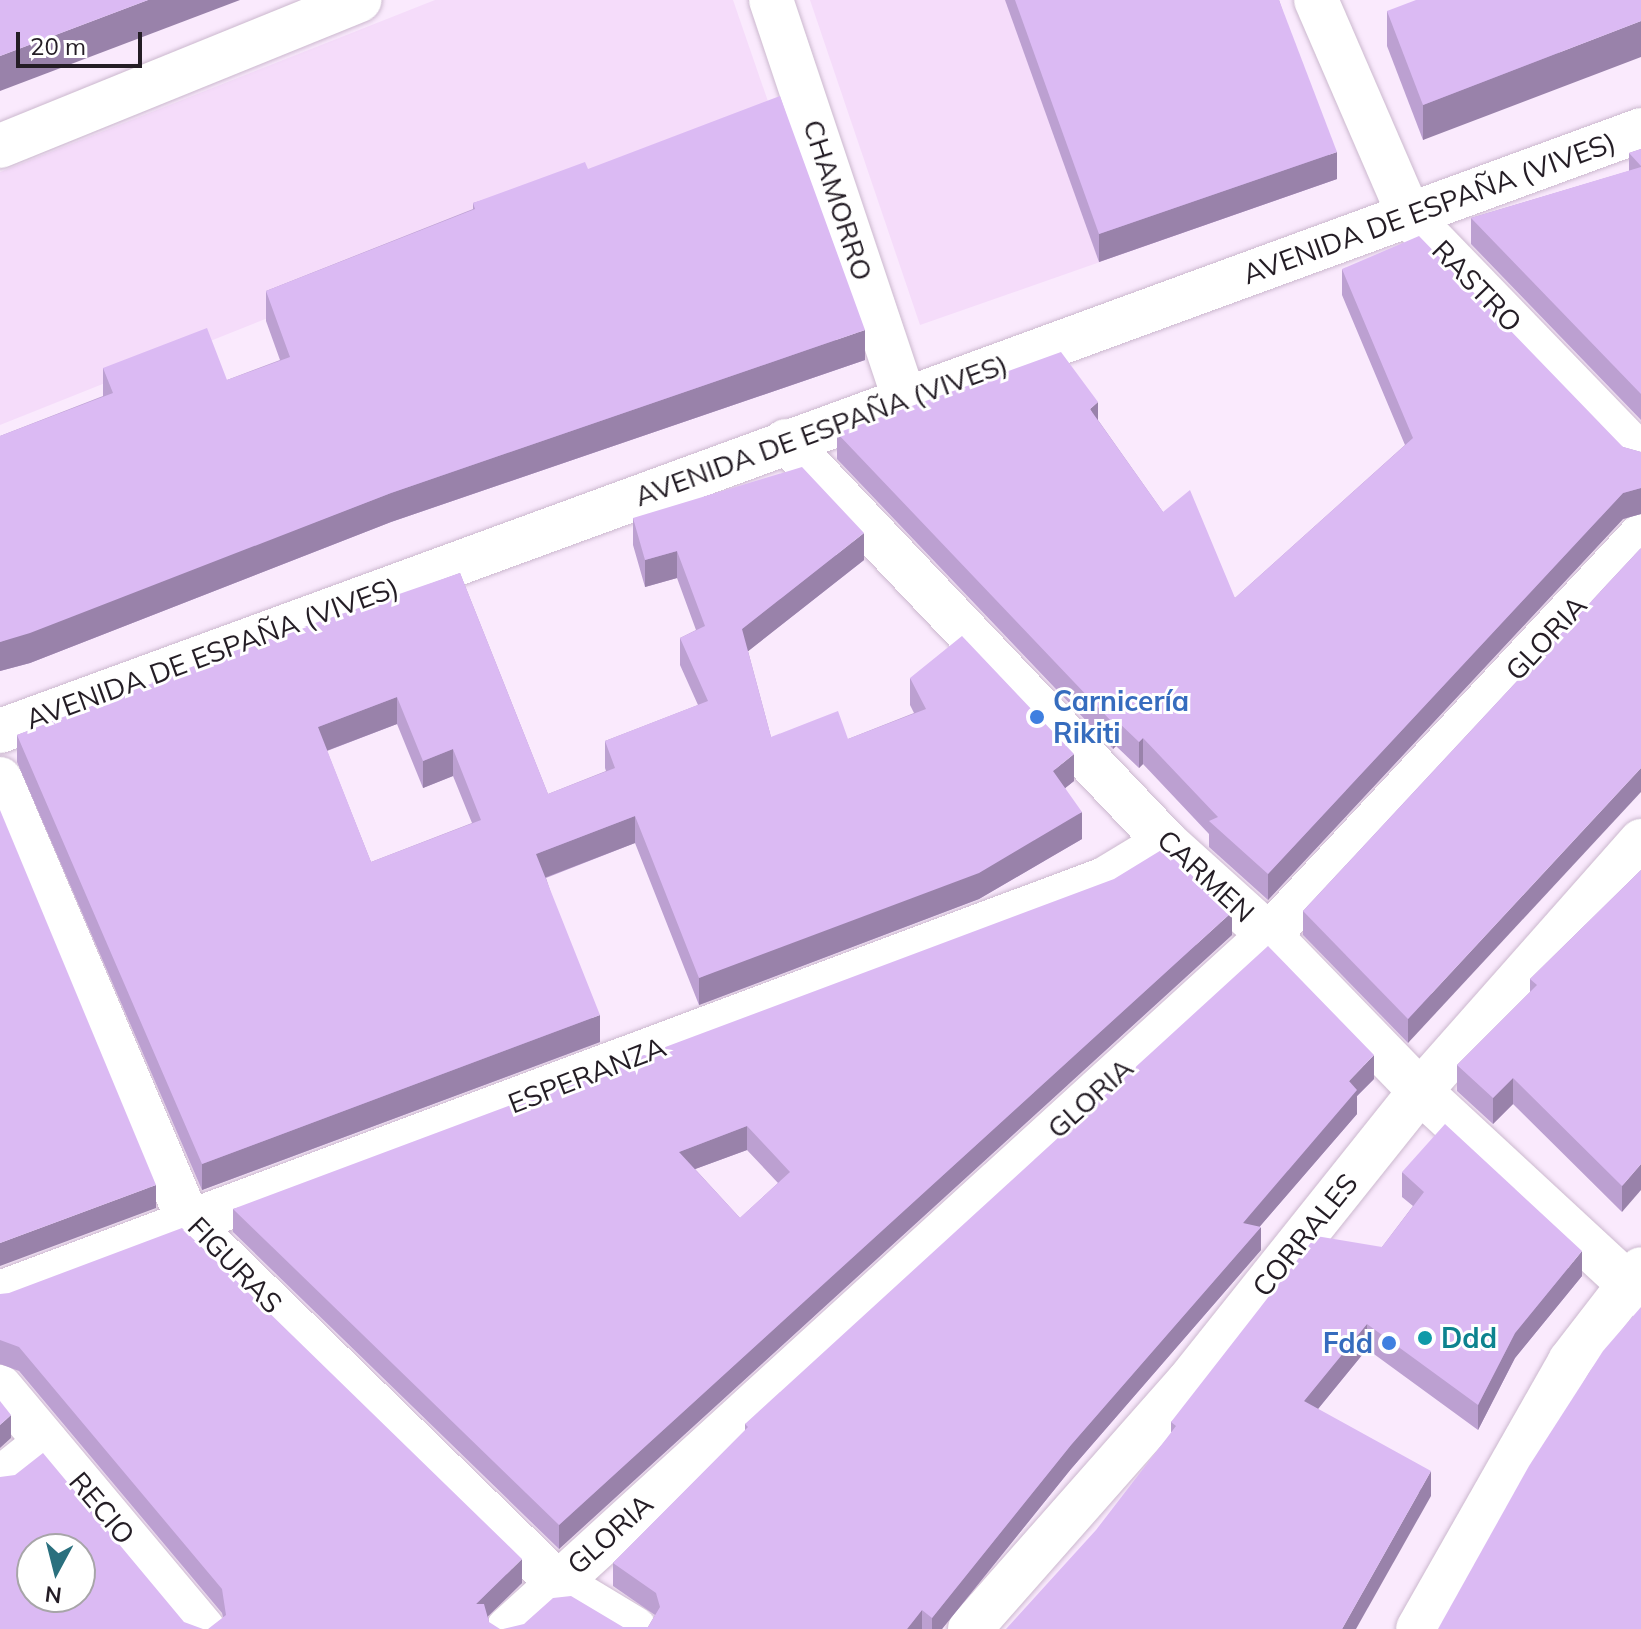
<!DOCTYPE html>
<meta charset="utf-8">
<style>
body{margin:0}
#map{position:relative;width:1641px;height:1629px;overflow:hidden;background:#faeafd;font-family:Mulish,sans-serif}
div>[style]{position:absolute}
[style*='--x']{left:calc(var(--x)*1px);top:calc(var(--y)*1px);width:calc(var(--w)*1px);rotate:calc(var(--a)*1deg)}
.built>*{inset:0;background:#f5dcfa}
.roads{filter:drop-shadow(0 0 2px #cbb8ce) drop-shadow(0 0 2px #cbb8ce)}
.minor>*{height:44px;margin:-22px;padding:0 22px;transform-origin:22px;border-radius:22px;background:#fff}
.tertiary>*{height:44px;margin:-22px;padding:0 22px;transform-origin:22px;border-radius:22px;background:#fff}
.primary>*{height:44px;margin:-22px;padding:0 22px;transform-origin:22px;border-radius:22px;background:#fff}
.wall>*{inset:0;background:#bca0d1}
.shaded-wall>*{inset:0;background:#9982aa}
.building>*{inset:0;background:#dbbaf3}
.dots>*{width:22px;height:22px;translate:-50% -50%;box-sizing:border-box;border:4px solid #fff;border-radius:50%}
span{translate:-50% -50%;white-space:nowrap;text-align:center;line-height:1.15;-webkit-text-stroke:6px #fff;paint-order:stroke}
.street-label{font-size:28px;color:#241d25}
.shop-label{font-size:28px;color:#366cbe;font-weight:700}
.left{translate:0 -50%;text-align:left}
.right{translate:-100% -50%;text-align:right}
.culture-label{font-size:28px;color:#0d838f;font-weight:700}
.north{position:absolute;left:16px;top:1533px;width:80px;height:80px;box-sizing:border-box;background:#fff;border:2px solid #a7a5a8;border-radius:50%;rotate:187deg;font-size:22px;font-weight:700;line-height:32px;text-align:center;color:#241d25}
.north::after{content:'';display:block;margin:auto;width:28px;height:36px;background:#2a707e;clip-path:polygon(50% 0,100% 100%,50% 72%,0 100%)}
.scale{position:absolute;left:16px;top:32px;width:126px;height:36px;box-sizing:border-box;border:4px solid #241d25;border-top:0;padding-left:10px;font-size:24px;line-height:28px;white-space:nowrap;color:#241d25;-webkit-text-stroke:6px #fff;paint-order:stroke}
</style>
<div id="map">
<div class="built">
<i style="clip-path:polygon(435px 0,733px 0,773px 116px,0 425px,0 172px)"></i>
<i style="clip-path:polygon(810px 0,1269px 0,1337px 179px,920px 325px)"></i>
</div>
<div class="roads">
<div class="minor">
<i style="--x:771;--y:0;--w:423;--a:71.5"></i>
<i style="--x:1316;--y:0;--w:236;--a:66.6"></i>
<i style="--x:1410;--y:217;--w:332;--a:46"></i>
<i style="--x:0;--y:146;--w:388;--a:-22.1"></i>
<i style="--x:786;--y:441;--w:552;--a:46.54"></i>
<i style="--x:1166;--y:842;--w:139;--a:42.1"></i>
<i style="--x:1269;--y:935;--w:217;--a:45.9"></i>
<i style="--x:1420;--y:1091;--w:301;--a:42.8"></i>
<i style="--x:0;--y:779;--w:485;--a:66.9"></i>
<i style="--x:190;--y:1225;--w:512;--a:44.21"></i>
<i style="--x:557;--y:1582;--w:91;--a:31.1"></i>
<i style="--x:0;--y:1293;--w:1180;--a:-20.54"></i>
<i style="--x:1105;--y:879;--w:71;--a:-31.2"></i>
<i style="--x:0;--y:1387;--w:316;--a:50"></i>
<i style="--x:0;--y:1479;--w:59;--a:-38.8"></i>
<i style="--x:508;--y:1629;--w:1030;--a:-42.36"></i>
<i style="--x:1269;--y:935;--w:546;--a:-47.01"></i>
<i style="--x:970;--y:1629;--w:329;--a:-48.6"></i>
<i style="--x:1188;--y:1382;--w:372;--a:-51.4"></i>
<i style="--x:1420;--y:1091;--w:334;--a:-48.5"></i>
</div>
<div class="tertiary">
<i style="--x:0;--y:731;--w:1748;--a:-20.11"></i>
</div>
<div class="primary">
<i style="--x:1418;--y:1629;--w:308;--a:-60.4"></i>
<i style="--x:1570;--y:1361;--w:116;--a:-52.3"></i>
</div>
</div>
<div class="wall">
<i style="clip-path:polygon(1005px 0,1279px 0,1337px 179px,1099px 262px)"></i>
<i style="clip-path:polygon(1641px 0,1423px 140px,1387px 46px,1387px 11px)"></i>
<i style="clip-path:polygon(1641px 149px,1641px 420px,1471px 244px,1471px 218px,1629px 171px,1629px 153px)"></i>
<i style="clip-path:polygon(588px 169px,865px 360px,391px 522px,30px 663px,0 671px,0 436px,103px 396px,103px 368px,227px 380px,280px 360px,266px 321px,266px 291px,473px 209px,473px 203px)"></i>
<i style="clip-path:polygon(1342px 269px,1623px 447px,1641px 452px,1641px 514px,1623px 519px,1268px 900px,1209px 847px,1209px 834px,1143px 764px,1139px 768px,1116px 746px,1113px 749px,837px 459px,837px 433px,1098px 420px,1163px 512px,1235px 598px,1405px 445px,1342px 295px)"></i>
<i style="clip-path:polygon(evenodd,633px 518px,864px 560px,748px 651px,771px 737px,848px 739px,914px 713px,910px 705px,910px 678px,1074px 781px,1065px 788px,1082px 839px,979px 899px,699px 1005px,635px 843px,546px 878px,600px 1042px,202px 1190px,17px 762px,17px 735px,460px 573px,548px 794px,606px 771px,605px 768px,605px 741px,698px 705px,680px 665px,680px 638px,696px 630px,677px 578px,645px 587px,633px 545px,633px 518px,397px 724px,423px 788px,453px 776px,472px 823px,371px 862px,327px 751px,397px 724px)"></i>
<i style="clip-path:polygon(1641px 548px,1408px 1043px,1303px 935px,1303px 911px)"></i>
<i style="clip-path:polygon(1641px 870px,1622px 1212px,1513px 1104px,1493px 1124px,1457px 1091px,1457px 1065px,1530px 992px,1530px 979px)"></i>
<i style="clip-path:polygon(evenodd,1232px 935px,559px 1549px,233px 1232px,233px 1209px,1232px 935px,747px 1150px,778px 1183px,740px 1218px,695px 1169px,747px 1150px)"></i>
<i style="clip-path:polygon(1374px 1079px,1357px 1096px,1357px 1114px,1260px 1226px,1261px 1250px,1071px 1469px,942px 1629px,503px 1629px,648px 1627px,655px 1615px,613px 1586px,613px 1563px,745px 1431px,745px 1424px)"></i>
<i style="clip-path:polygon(1402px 1172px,1582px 1276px,1515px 1358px,1478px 1430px,1367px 1349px,1318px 1409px,1431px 1496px,1171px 1432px,1171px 1422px,1382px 1247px,1413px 1206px,1402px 1197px)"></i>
<i style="clip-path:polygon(0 1294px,522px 1583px,488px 1616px,489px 1622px,223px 1617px,222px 1613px,19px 1371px,0 1364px)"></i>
</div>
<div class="shaded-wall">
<i style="clip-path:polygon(148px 0,240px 0,0 91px,0 56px)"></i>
<i style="clip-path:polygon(1641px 21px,1641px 57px,1423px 140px,1423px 105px)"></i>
<i style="clip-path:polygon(1337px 152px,1337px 179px,1099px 262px,1099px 234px)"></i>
<i style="clip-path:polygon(865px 330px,865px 360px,391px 522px,30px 663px,0 671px,0 642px,391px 493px)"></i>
<i style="clip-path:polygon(1098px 402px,1098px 428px,1090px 409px)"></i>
<i style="clip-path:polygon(1641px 488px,1641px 514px,1623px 519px,1268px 900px,1268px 874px,1623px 493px)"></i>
<i style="clip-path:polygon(864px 533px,864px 560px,742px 656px,742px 629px)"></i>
<i style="clip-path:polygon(677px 551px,677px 578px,645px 587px,645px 560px)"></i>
<i style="clip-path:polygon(397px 697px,397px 724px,318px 754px,318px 727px)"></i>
<i style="clip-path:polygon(1116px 720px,1116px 746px,1113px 749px,1113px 723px)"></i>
<i style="clip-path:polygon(1143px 738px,1143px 764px,1139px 768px,1139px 742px)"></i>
<i style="clip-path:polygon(453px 749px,453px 776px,423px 788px,423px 761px)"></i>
<i style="clip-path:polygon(1074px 754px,1074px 781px,1053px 798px,1053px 771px)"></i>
<i style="clip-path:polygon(1641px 768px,1641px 792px,1408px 1043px,1408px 1019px)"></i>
<i style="clip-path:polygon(1082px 812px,1082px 839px,979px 899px,699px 1005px,699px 978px)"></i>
<i style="clip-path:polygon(635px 816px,635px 843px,536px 881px,536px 854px)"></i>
<i style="clip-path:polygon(1232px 912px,1232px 935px,559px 1549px,559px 1525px)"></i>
<i style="clip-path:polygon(600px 1015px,600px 1042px,202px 1190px,202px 1164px)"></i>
<i style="clip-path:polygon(1374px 1055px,1374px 1079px,1357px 1096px,1357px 1114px,1243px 1246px,1243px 1223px,1349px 1081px)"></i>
<i style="clip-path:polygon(1513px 1078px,1513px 1104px,1493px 1124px,1493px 1098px)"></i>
<i style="clip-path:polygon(747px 1126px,747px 1150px,679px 1175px,679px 1152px)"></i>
<i style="clip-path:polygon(1641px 1164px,1641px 1190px,1622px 1212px,1622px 1186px)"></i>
<i style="clip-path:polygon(156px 1185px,156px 1208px,0 1266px,0 1243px)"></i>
<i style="clip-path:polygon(1261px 1227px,1261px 1250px,1071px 1469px,942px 1629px,932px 1629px,932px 1618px,1071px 1445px)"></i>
<i style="clip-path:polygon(1582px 1251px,1582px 1276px,1515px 1358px,1478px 1430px,1478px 1405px,1515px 1333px)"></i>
<i style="clip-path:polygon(1367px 1324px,1367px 1349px,1304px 1426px,1304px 1401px)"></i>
<i style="clip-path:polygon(11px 1415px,11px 1438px,0 1448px,0 1425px)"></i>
<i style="clip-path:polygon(1431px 1471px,1431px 1496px,1356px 1629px,1342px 1629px)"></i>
<i style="clip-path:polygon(522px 1559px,522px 1583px,476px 1628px,476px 1604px)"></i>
<i style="clip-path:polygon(922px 1610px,922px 1629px,907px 1629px)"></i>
</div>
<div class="building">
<i style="clip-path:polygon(0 0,148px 0,0 56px)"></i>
<i style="clip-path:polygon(1015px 0,1279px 0,1337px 152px,1099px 234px)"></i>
<i style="clip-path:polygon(1416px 0,1641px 0,1641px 21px,1423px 105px,1387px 11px)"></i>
<i style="clip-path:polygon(780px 96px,865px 330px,391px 493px,30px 633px,0 642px,0 436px,113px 393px,103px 368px,207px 328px,227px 380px,290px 357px,266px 291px,475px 209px,473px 203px,585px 162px,588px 169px)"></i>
<i style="clip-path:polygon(1641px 149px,1641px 166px,1629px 153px)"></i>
<i style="clip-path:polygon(1641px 167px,1641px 394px,1471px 218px)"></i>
<i style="clip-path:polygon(1419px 236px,1623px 447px,1641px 452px,1641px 488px,1623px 493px,1268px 874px,1209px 821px,1218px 817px,1143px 738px,1139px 742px,1116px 720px,1113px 723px,837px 433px,1061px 352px,1098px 402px,1090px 409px,1163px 512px,1190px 490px,1235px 598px,1413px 438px,1342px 269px)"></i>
<i style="clip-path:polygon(evenodd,802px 467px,864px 533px,742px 629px,771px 737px,838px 711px,848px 739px,926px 709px,910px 678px,962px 636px,1074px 754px,1053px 771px,1082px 812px,979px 873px,699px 978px,635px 816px,536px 854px,600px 1015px,202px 1164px,17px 735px,217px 657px,460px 573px,548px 794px,615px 768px,605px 741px,708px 701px,680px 638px,705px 626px,677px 551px,645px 560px,633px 518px,802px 467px,397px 697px,423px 761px,453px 749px,481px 820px,371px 862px,318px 727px,397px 697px)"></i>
<i style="clip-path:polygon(1641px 548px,1641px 768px,1408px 1019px,1303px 911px)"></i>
<i style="clip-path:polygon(0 810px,156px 1185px,0 1243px)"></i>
<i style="clip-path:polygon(evenodd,1163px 849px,1232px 912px,559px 1525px,233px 1209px,1114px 879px,1163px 849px,747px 1126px,790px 1172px,740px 1218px,679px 1152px,747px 1126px)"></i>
<i style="clip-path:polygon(1641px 870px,1641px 1164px,1622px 1186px,1513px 1078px,1493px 1098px,1457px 1065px,1537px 985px,1530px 979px)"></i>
<i style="clip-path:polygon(1268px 946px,1374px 1055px,1349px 1081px,1357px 1090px,1243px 1223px,1261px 1227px,1071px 1445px,932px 1618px,922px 1610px,907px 1629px,503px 1629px,524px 1624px,553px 1598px,571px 1596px,623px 1627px,648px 1627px,660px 1607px,656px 1593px,613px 1563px,748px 1427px,745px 1424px)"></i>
<i style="clip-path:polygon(1445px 1124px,1582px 1251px,1515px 1333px,1478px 1405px,1367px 1324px,1304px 1401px,1431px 1471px,1342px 1629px,1006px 1629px,1096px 1530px,1176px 1426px,1171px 1422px,1316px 1236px,1382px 1247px,1424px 1192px,1402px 1172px)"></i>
<i style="clip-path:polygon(182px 1228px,522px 1559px,476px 1604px,484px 1604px,489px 1622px,500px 1629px,208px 1629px,226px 1615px,222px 1589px,19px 1347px,0 1340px,0 1294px,9px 1293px)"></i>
<i style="clip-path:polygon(1641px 1307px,1641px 1629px,1438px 1629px,1529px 1466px,1603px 1351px)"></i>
<i style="clip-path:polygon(0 1401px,11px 1415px,0 1425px)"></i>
<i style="clip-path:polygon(evenodd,43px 1453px,184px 1622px,203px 1629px,0 1629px,0 1477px,15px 1475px,43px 1453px,32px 1549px,80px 1549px,80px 1597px,32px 1597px,32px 1549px)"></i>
</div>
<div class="dots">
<i style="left:1037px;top:717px;background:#3f7fe0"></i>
<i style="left:1425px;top:1338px;background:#0f9aa8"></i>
<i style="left:1389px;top:1343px;background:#3f7fe0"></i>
</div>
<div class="street-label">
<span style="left:838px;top:200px;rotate:72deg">CHAMORRO</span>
<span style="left:1429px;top:208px;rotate:-20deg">AVENIDA DE ESPAÑA (VIVES)</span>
<span style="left:1477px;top:286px;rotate:46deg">RASTRO</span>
<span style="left:821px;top:430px;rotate:-20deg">AVENIDA DE ESPAÑA (VIVES)</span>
<span style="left:1546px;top:638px;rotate:-47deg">GLORIA</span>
<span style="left:212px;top:653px;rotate:-20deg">AVENIDA DE ESPAÑA (VIVES)</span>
<span style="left:1206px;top:876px;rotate:43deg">CARMEN</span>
<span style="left:587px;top:1075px;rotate:-21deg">ESPERANZA</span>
<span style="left:1090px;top:1098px;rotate:-42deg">GLORIA</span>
<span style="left:1305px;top:1235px;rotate:-51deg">CORRALES</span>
<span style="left:235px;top:1265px;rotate:46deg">FIGURAS</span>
<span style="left:102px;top:1508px;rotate:50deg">RECIO</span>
<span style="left:610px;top:1534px;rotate:-42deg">GLORIA</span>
</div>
<div class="shop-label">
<span class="left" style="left:1053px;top:717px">Carnicería<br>Rikiti</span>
<span class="right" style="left:1373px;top:1343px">Fdd</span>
</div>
<div class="culture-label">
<span class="left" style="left:1441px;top:1338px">Ddd</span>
</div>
<div class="north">N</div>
<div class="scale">20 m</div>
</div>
